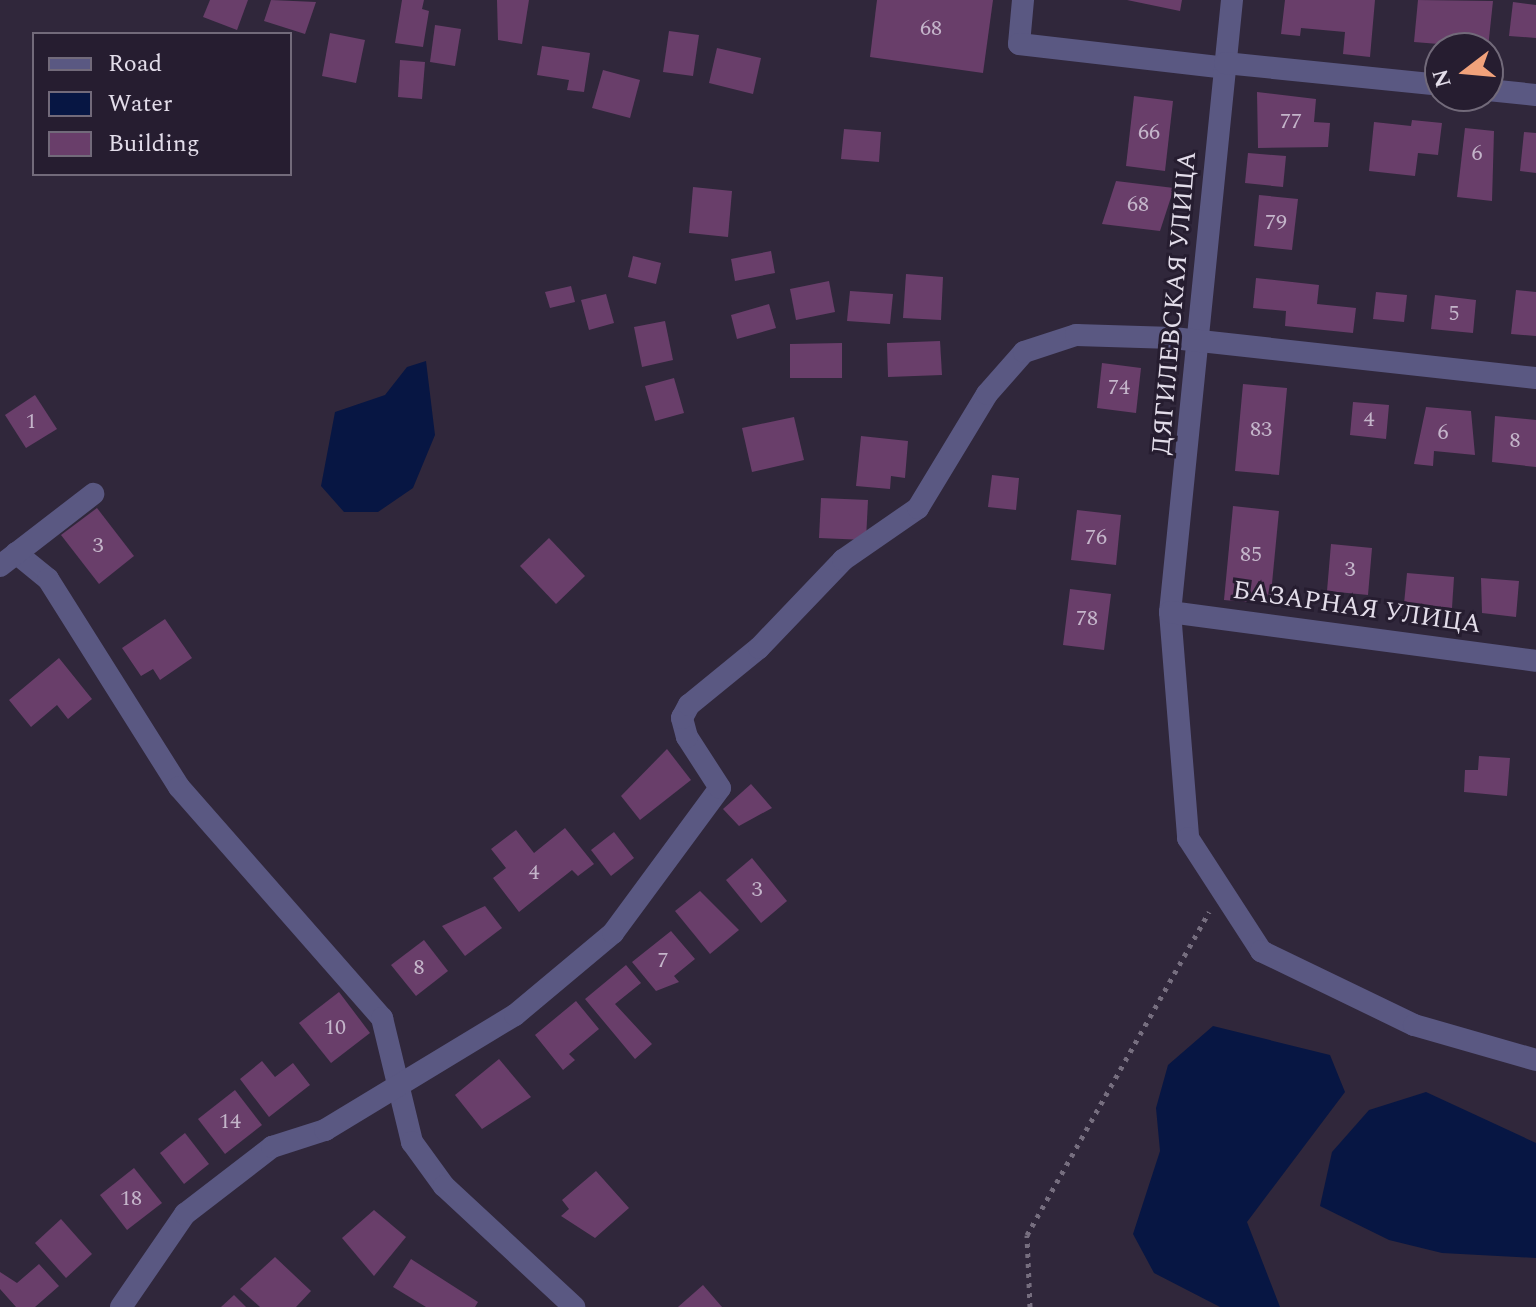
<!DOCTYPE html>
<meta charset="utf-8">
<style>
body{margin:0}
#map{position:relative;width:1536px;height:1307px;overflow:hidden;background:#30273b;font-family:Spectral,serif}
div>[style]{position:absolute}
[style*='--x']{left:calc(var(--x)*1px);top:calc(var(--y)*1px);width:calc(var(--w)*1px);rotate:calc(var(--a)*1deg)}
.water>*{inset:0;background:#071643}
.building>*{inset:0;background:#693e6a}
.path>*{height:5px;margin-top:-2.5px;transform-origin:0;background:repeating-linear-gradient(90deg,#766e7f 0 4px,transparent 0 10px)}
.minor>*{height:22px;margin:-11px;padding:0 11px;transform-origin:11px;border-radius:11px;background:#5a5882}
span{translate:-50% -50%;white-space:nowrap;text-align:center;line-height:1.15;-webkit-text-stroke:6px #261d30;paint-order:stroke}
.number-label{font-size:22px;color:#c4b5ca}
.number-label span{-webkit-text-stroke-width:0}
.street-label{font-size:26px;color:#e3ddea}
.legend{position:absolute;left:32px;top:32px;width:260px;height:144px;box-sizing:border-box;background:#261d30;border:2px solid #726a7a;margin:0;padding:10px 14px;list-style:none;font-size:24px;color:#e3ddea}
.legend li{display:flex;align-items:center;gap:16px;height:40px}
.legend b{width:40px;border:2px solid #726a7a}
.north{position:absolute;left:1424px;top:32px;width:80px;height:80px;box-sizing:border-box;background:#261d30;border:2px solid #726a7a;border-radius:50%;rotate:254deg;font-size:22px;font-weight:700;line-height:32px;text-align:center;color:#e3ddea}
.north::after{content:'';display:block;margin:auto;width:28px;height:36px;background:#f1a27b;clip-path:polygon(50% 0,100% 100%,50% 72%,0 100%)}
</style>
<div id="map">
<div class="water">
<i style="clip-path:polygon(426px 361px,435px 435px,413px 488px,378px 512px,344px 512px,321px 486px,335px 412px,385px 395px,407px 367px)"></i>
<i style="clip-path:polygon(1213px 1026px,1330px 1055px,1345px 1092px,1247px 1222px,1280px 1307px,1220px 1307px,1154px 1273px,1133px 1234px,1160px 1151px,1156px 1108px,1168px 1065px)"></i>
<i style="clip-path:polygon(1426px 1092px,1536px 1143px,1536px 1258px,1442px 1253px,1389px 1240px,1320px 1206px,1332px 1152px,1369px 1110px)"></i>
</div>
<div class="building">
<i style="clip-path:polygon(210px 0,248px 0,237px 30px,203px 17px)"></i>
<i style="clip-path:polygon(271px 0,316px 2px,305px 34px,264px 21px)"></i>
<i style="clip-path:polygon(402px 0,424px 0,422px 9px,429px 11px,423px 47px,395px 43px)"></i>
<i style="clip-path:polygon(497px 0,529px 0,522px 44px,498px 40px)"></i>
<i style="clip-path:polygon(877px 0,993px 0,983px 73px,870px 57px)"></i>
<i style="clip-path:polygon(1127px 0,1182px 0,1180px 11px)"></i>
<i style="clip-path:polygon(1285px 0,1375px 0,1370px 57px,1343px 54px,1345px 32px,1301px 28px,1300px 36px,1281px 34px)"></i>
<i style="clip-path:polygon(1418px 0,1493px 1px,1488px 48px,1414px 42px)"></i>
<i style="clip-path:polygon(1513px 2px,1536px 5px,1536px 38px,1509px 36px)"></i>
<i style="clip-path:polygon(435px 25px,461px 29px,455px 66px,430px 62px)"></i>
<i style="clip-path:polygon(669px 31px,699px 35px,693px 76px,663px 72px)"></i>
<i style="clip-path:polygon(330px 33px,365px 40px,356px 83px,322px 76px)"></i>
<i style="clip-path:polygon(542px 46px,590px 53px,584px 92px,567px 90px,569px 80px,537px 75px)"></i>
<i style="clip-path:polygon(717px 48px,761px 58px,753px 94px,709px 83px)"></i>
<i style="clip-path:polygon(400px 60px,425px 62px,422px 99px,398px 97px)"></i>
<i style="clip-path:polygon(603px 70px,640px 80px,630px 118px,592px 108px)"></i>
<i style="clip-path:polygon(1257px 92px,1316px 99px,1314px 122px,1330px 123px,1328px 147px,1258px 148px)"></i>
<i style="clip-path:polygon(1134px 96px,1173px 101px,1165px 171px,1126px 166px)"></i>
<i style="clip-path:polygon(1412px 120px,1442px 123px,1438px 155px,1418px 153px,1415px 176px,1369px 171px,1374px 122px,1411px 126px)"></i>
<i style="clip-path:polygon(1465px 128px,1494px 131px,1492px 201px,1457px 197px)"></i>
<i style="clip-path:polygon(844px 129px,881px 132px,879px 162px,841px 159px)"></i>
<i style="clip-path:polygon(1524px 132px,1536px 133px,1536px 173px,1520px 171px)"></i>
<i style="clip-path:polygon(1248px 153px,1286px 156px,1283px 187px,1245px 183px)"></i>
<i style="clip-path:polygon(1116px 181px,1174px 188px,1160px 231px,1102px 224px)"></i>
<i style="clip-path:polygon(693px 187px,732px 191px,728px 237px,689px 233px)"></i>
<i style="clip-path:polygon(1259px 195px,1298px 199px,1292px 250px,1254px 246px)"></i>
<i style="clip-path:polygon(771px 251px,775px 273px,735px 281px,731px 259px)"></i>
<i style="clip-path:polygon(633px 256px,661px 263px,656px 284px,628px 277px)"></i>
<i style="clip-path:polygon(906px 274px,943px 277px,941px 320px,903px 318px)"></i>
<i style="clip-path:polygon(1256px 278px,1319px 285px,1317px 304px,1356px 308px,1353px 333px,1285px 326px,1286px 311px,1253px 308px)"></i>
<i style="clip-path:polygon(829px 281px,835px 312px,796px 320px,790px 289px)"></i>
<i style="clip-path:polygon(571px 286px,575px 302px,550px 308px,545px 292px)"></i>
<i style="clip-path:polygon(1516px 290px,1536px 292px,1536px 336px,1511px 334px)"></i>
<i style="clip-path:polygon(850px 291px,893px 294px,890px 324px,847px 321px)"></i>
<i style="clip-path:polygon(1376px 292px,1407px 295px,1404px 322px,1373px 319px)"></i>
<i style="clip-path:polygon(606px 294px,614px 323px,589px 330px,581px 300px)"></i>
<i style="clip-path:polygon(1435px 295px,1476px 300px,1473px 333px,1431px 329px)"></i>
<i style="clip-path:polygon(769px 304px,776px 328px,737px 339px,731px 315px)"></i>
<i style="clip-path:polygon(665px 321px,673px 360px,642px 367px,634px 327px)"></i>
<i style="clip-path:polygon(940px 341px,942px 375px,888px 377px,887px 343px)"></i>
<i style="clip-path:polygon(842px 343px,842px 378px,790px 378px,790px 344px)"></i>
<i style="clip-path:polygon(1102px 363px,1141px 368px,1136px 413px,1097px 408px)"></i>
<i style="clip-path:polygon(674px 378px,684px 413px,655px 421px,645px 386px)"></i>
<i style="clip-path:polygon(1243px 384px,1287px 388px,1279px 475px,1235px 471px)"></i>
<i style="clip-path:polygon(35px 395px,57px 429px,26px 448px,5px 415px)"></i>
<i style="clip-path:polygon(1353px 402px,1389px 405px,1386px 439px,1350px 435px)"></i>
<i style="clip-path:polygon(1426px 407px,1471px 411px,1475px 455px,1434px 451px,1433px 466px,1414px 464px)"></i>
<i style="clip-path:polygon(1495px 416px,1536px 420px,1536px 467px,1492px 462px)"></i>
<i style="clip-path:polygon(794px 417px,804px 460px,752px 472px,742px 428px)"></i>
<i style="clip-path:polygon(861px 436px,908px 441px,905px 478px,891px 476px,890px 489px,856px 486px)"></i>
<i style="clip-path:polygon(992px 475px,1019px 478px,1016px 510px,988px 507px)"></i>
<i style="clip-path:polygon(821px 498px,868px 500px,866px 540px,819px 538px)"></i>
<i style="clip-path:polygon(1233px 506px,1279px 511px,1270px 604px,1224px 600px)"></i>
<i style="clip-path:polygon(97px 508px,134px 556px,99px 584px,61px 535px)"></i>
<i style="clip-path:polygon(1077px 510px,1121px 515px,1116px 565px,1071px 560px)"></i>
<i style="clip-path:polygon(549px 538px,585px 576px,556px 604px,520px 566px)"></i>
<i style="clip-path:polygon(1331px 544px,1372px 548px,1368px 595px,1327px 591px)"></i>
<i style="clip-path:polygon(1407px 573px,1454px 577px,1452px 608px,1404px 604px)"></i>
<i style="clip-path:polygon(1481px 578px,1519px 581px,1516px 617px,1482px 613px)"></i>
<i style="clip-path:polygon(1070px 589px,1111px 594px,1104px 650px,1063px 645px)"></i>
<i style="clip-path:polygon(165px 619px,192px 658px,160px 680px,153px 669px,141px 676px,122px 648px)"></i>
<i style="clip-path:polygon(59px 658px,92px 699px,68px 719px,57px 705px,31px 727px,9px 700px)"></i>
<i style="clip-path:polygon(667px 749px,691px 780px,640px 820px,621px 796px)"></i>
<i style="clip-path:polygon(1479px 756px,1510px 758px,1507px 796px,1464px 792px,1465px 770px,1478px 770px)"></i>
<i style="clip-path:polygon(751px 784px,772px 808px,739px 826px,723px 809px)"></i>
<i style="clip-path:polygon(565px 828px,594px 864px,578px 876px,572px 870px,519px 912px,493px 878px,506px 868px,491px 849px,516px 830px,534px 853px)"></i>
<i style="clip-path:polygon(614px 832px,634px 858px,611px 876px,591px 850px)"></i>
<i style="clip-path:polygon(752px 858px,787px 901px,761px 923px,726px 880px)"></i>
<i style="clip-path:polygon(700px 891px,739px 930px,710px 954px,675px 911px)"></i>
<i style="clip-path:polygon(485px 906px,502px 928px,465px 956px,442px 926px)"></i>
<i style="clip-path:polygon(671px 931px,695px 959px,674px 976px,679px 982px,656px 991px,632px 962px)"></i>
<i style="clip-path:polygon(424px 940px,448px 971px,416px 996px,391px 965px)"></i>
<i style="clip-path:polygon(626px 965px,641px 983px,615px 1004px,652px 1044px,635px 1059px,585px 999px)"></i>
<i style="clip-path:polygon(339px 992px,370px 1033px,331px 1063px,299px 1023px)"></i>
<i style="clip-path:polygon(576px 1001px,599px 1029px,569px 1054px,575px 1060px,563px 1070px,535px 1035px)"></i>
<i style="clip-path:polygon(499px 1059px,531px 1097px,482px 1129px,455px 1095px)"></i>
<i style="clip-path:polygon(262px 1061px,275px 1077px,293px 1063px,310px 1085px,269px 1117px,240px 1079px)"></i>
<i style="clip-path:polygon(235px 1090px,262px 1125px,225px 1154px,198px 1119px)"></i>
<i style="clip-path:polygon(185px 1133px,209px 1164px,184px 1184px,160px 1153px)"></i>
<i style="clip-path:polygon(134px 1168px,162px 1203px,127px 1230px,100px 1195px)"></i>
<i style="clip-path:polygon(596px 1171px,629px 1208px,595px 1238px,561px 1216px,569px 1209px,562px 1200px)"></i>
<i style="clip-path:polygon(374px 1210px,406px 1237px,374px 1276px,342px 1238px)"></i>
<i style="clip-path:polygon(61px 1219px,92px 1254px,66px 1278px,35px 1243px)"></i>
<i style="clip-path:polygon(275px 1257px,311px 1291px,296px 1307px,260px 1307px,240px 1289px)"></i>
<i style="clip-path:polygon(411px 1259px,478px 1302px,475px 1307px,426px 1307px,393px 1287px)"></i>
<i style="clip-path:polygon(39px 1264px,59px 1286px,35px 1307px,16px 1307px,0 1289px,0 1272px,17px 1283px)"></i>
<i style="clip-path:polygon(703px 1285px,722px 1307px,678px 1307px)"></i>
<i style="clip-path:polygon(234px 1295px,246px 1307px,221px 1307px)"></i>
</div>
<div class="path">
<i style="--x:1030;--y:1307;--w:72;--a:-92.4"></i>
<i style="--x:1027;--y:1235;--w:371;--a:-60.6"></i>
</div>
<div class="minor">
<i style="--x:1023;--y:0;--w:44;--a:95.2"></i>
<i style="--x:1019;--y:44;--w:207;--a:6.6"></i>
<i style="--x:1232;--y:0;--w:615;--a:95.78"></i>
<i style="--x:1170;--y:612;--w:227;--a:85.4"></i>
<i style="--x:1188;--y:838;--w:135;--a:57.1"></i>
<i style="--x:1261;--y:951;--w:170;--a:25.8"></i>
<i style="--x:1414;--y:1025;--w:127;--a:16"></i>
<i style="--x:1225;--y:63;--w:216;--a:5.8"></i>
<i style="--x:1488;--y:90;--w:48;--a:5.9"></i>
<i style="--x:16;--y:553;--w:41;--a:39.1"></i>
<i style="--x:48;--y:579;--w:246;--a:57.8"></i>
<i style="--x:179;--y:787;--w:308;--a:48.7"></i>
<i style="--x:382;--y:1018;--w:128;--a:76.4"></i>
<i style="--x:412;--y:1142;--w:54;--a:54"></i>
<i style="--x:444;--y:1186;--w:178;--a:42.9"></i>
<i style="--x:0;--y:566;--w:118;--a:-37.7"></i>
<i style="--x:1170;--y:612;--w:369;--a:7.6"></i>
<i style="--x:121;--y:1307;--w:113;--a:-55.5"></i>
<i style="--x:185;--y:1214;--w:110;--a:-37.6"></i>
<i style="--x:272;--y:1147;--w:56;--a:-17.8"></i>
<i style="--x:325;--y:1130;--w:222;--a:-31.2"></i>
<i style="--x:515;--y:1015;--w:128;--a:-39.9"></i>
<i style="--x:613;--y:933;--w:180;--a:-53.6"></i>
<i style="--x:720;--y:788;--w:61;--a:-122.9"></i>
<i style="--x:687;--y:737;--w:20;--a:-105"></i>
<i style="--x:682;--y:718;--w:15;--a:-62"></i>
<i style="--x:689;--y:705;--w:90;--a:-39.2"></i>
<i style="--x:759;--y:648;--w:122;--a:-46.3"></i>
<i style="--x:843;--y:560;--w:91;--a:-34.7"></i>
<i style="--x:918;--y:508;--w:133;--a:-58.8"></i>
<i style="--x:987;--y:394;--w:56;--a:-48.6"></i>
<i style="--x:1024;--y:352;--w:55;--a:-18.1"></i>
<i style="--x:1076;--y:335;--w:97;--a:1.8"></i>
<i style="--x:1173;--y:338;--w:365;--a:6.3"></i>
</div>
<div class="number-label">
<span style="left:931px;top:29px">68</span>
<span style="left:1291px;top:122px">77</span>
<span style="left:1149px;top:133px">66</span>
<span style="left:1477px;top:154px">6</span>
<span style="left:1138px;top:205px">68</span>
<span style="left:1276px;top:223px">79</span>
<span style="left:1454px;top:314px">5</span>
<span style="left:1119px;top:388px">74</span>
<span style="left:1369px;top:420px">4</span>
<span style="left:31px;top:422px">1</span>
<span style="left:1261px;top:430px">83</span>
<span style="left:1443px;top:433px">6</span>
<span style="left:1515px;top:441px">8</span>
<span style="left:1096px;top:538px">76</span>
<span style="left:98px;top:546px">3</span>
<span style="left:1251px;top:555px">85</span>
<span style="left:1350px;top:570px">3</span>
<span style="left:1087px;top:619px">78</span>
<span style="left:534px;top:873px">4</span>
<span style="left:757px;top:890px">3</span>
<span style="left:663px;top:961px">7</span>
<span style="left:419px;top:968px">8</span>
<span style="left:335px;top:1028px">10</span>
<span style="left:230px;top:1122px">14</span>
<span style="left:131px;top:1199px">18</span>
</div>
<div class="street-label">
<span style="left:1175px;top:303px;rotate:-85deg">ДЯГИЛЕВСКАЯ УЛИЦА</span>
<span style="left:1357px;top:608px;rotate:8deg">БАЗАРНАЯ УЛИЦА</span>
</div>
<ul class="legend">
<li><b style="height:10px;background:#5a5882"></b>Road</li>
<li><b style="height:22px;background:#071643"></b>Water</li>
<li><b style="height:22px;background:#693e6a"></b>Building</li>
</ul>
<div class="north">N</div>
</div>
